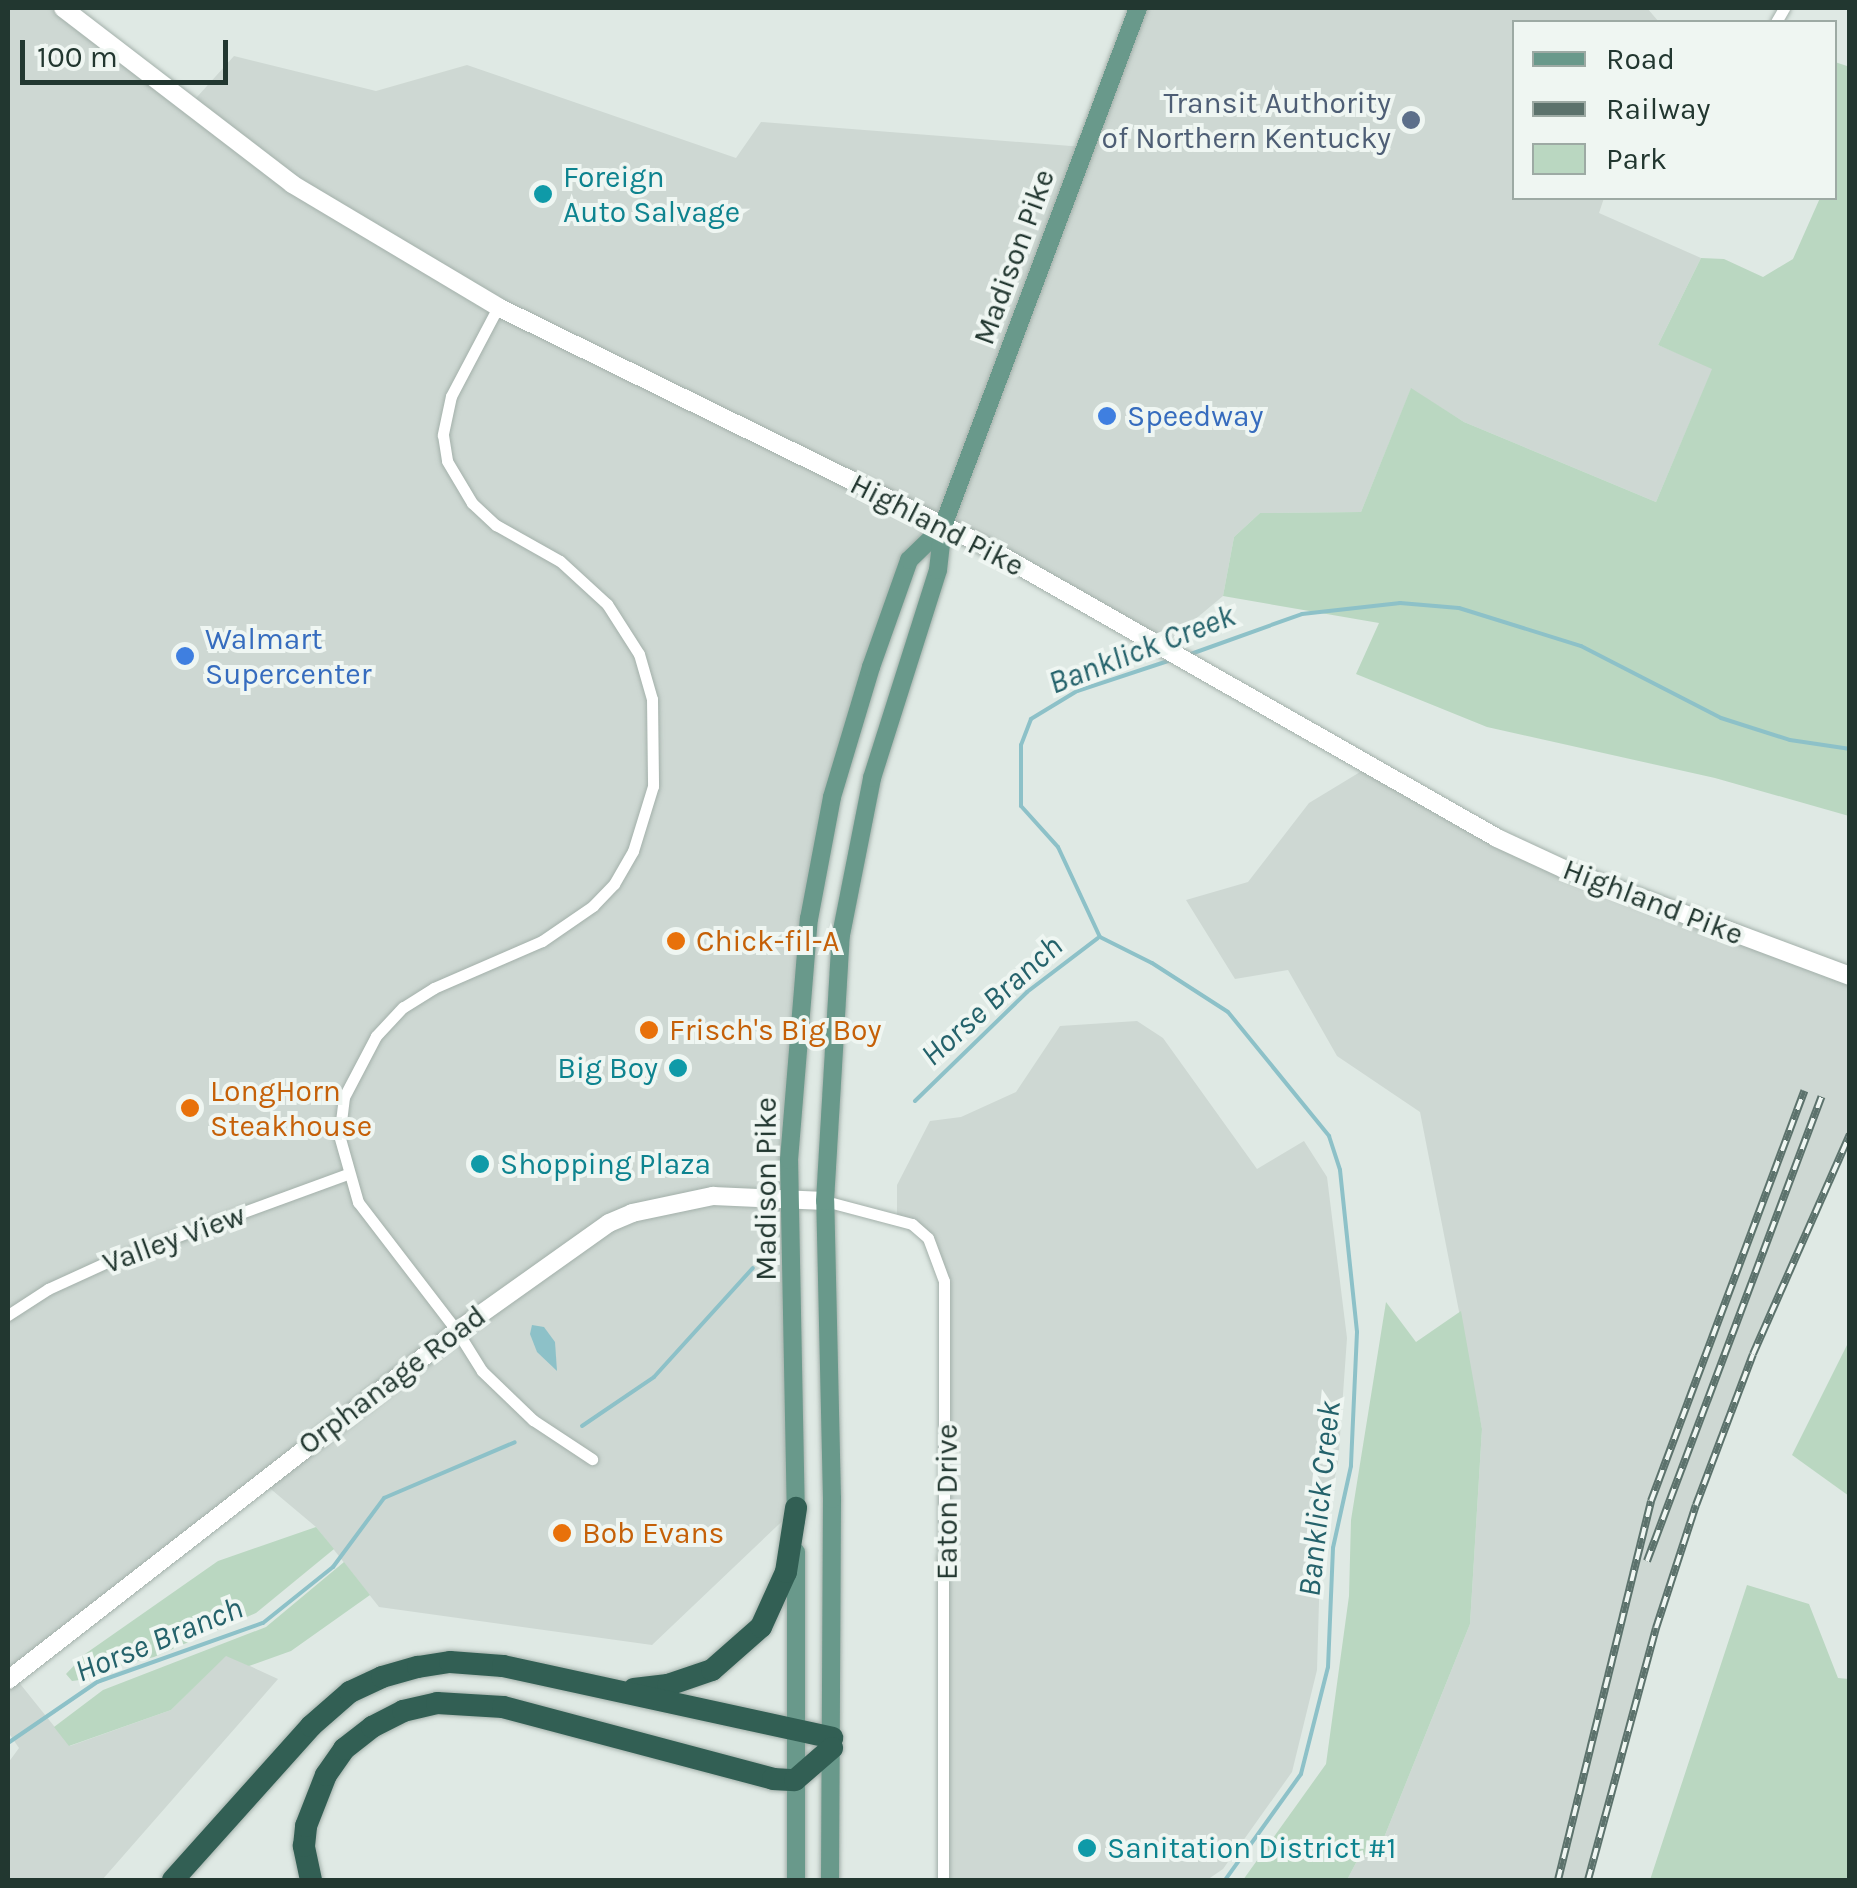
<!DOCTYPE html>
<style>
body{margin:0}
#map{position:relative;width:1857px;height:1888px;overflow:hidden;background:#dfe9e4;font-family:Karla,sans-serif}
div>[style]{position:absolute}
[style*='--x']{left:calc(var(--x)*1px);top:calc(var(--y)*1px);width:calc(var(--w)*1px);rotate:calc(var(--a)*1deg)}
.built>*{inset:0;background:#ced8d3}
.green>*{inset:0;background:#bad7c1}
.water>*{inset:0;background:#8dc1c8}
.stream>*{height:4px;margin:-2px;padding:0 2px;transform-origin:2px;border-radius:2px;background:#8dc1c8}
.roads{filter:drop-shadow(0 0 2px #a3b0aa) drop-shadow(0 0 2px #a3b0aa)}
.street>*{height:11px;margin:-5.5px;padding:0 5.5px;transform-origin:5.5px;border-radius:5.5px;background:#fff}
.secondary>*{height:18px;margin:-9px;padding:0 9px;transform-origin:9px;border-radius:9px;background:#fff}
.primary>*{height:18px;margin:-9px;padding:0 9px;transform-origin:9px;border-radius:9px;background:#69998b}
.highway>*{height:22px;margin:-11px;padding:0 11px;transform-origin:11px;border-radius:11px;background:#325f54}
.rail>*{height:8px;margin-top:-4px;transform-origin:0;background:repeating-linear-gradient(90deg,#eff6f2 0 11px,#5c726c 0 22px);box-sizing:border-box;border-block:2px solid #5c726c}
.dots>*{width:28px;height:28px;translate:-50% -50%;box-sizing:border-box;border:5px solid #eff6f2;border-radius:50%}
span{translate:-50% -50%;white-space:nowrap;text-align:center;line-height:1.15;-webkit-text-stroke:8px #eff6f2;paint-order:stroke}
.service-label{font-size:30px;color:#4e5e75}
.right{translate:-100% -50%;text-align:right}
.culture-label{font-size:30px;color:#0d838f}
.left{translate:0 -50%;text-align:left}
.street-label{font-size:30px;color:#223730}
.shop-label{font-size:30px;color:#366cbe}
.food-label{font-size:30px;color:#c56008}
.water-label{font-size:32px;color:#24626b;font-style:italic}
.frame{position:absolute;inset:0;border:10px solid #223730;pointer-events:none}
.legend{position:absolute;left:1512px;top:20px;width:325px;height:180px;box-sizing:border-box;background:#eff6f2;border:2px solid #9daaa4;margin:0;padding:12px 18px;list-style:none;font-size:30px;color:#223730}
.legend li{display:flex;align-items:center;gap:20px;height:50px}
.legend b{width:50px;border:2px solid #9daaa4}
.scale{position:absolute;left:20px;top:40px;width:208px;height:45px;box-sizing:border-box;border:5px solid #223730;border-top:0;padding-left:12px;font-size:30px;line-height:35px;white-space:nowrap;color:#223730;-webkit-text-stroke:8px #eff6f2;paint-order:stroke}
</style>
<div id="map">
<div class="built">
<i style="clip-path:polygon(8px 8px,63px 8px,188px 107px,234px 56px,376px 91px,467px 65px,736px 158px,761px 122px,1084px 147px,1138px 8px,1647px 8px,1659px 22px,1514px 22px,1514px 198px,1604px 198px,1599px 213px,1701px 258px,1658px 345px,1713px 368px,1656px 502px,1464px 422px,1411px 389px,1361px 512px,1260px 513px,1234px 537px,1223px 596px,1162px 647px,944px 526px,909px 560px,832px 797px,789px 1159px,796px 1508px,652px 1645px,379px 1607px,316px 1527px,260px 1480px,13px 1675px,70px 1746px,171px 1710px,226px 1655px,278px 1679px,102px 1880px,8px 1880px,8px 1763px,19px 1748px,8px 1732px)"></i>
<i style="clip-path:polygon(1370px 766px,1497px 838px,1849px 976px,1849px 1134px,1753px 1354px,1696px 1505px,1656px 1628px,1588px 1880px,1347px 1880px,1359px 1857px,1379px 1850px,1470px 1624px,1482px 1429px,1420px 1112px,1337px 1056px,1288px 970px,1235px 979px,1186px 900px,1248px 882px,1309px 803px)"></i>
<i style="clip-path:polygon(1137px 1021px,1163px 1038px,1257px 1169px,1304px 1141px,1327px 1177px,1347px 1338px,1338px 1464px,1321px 1533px,1317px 1670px,1292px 1772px,1223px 1869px,1207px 1880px,943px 1880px,946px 1305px,928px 1238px,897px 1217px,897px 1185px,930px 1121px,961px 1117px,1016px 1092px,1060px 1026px)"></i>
</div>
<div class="green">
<i style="clip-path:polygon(1835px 62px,1850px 67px,1849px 816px,1715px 778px,1487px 727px,1356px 674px,1379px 623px,1223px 596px,1234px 537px,1260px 513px,1361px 512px,1411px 388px,1464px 422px,1656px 502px,1712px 369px,1658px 345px,1701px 258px,1724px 259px,1763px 277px,1793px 259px,1820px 198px,1834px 198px)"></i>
<i style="clip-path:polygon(1386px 1302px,1416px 1342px,1461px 1311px,1482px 1429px,1470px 1624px,1379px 1850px,1359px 1857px,1347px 1880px,1243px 1880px,1326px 1764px,1349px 1596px,1351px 1520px)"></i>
<i style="clip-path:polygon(1849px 1341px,1849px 1496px,1792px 1455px)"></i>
<i style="clip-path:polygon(316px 1527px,334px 1549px,256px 1613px,154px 1657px,92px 1673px,80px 1680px,72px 1681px,66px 1674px,85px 1654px,218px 1561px)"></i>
<i style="clip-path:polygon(344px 1562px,370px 1595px,291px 1651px,249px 1666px,226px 1656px,171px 1710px,69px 1746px,54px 1727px,103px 1690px,266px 1627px)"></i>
<i style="clip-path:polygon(1747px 1585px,1809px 1604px,1838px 1678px,1849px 1679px,1849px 1880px,1650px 1880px)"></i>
</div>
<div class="water">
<i style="clip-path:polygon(532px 1325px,544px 1327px,555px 1342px,557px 1371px,537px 1352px,530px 1334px)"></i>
</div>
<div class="stream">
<i style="--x:1188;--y:655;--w:121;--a:-19.8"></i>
<i style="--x:1302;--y:614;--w:99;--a:-6.4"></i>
<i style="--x:1400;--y:603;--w:59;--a:4.8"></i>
<i style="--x:1459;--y:608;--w:128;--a:17.3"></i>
<i style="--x:1581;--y:646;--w:157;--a:27.2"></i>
<i style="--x:1721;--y:718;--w:72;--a:17.7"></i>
<i style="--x:1790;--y:740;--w:61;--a:8.5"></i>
<i style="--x:1174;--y:659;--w:102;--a:161.7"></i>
<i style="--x:1077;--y:691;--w:54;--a:148.7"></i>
<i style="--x:1031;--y:719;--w:28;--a:111"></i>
<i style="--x:1021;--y:745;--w:61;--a:90"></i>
<i style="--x:1021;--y:806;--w:55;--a:47.9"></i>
<i style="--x:1058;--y:847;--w:99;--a:65"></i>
<i style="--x:1100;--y:937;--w:58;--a:26.6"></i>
<i style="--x:1152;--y:963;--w:90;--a:32.8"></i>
<i style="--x:1228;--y:1012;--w:160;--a:50.8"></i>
<i style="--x:1329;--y:1136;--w:36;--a:72"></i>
<i style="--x:1340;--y:1170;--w:163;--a:84"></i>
<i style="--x:1357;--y:1332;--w:134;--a:92.6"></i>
<i style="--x:1351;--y:1466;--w:84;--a:102.4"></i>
<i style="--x:1333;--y:1548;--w:119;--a:92.4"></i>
<i style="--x:1328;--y:1667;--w:110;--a:104.2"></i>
<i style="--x:1301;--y:1774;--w:130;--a:125.6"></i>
<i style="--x:915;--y:1101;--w:156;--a:-44.2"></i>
<i style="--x:1027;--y:992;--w:89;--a:-37.3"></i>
<i style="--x:582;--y:1426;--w:87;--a:-34.2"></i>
<i style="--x:654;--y:1377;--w:147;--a:-47.8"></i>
<i style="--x:8;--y:1743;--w:108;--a:-34.4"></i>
<i style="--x:97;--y:1682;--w:176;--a:-19.6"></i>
<i style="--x:263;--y:1623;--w:90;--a:-38.7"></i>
<i style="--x:333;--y:1567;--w:86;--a:-53.5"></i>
<i style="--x:384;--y:1498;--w:142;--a:-23.1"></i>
</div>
<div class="roads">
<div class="street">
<i style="--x:1776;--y:22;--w:16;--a:-60"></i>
<i style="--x:498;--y:307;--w:101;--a:117.8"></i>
<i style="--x:451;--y:396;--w:40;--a:102"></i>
<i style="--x:443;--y:435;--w:26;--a:81"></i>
<i style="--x:447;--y:461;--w:49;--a:59.2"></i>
<i style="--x:472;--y:503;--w:33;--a:43"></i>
<i style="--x:496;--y:525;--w:73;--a:29.4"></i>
<i style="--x:560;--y:561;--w:64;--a:42.5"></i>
<i style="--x:607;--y:604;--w:59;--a:57.4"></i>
<i style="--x:639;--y:654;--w:47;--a:73.9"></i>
<i style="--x:652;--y:699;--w:87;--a:89.3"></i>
<i style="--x:653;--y:786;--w:68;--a:107.1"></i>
<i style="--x:633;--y:851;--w:38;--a:120"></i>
<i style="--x:614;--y:884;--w:30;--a:134"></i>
<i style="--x:593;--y:906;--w:62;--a:145.5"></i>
<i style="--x:542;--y:941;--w:118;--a:156.5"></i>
<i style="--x:434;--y:988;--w:36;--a:148"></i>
<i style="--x:403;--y:1007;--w:40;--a:133"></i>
<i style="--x:376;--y:1036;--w:69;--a:117.7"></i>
<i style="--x:344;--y:1097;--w:38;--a:97"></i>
<i style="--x:339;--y:1135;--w:70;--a:74.2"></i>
<i style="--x:358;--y:1202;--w:163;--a:52.5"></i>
<i style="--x:457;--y:1331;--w:47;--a:58"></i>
<i style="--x:482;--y:1371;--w:71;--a:43.9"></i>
<i style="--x:533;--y:1420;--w:71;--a:33.5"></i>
<i style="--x:825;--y:1201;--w:90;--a:14.8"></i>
<i style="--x:912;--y:1224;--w:21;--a:41"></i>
<i style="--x:928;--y:1238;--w:46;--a:69.6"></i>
<i style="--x:944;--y:1281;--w:599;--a:90.1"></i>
<i style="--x:8;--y:1315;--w:48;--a:-33"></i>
<i style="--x:48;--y:1289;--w:65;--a:-24.6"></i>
<i style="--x:107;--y:1262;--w:256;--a:-20.1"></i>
</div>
<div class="secondary">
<i style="--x:63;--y:8;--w:289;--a:37.5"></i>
<i style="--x:292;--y:184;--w:240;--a:30.8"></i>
<i style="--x:498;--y:307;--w:538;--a:26.14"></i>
<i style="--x:981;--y:544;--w:594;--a:29.67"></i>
<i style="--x:1497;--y:838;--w:74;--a:24.8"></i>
<i style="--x:1564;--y:869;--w:305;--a:20.5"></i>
<i style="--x:8;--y:1680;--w:569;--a:-37.86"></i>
<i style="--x:457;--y:1331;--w:186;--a:-35.4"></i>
<i style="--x:609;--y:1223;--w:25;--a:-23"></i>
<i style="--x:632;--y:1213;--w:83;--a:-11.9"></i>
<i style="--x:713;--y:1196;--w:112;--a:2.6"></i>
</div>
<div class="primary">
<i style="--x:796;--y:1521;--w:361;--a:-91.1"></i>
<i style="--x:789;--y:1160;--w:242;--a:-85.3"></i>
<i style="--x:809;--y:919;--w:124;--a:-79.3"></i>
<i style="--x:832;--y:797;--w:136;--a:-73.3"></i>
<i style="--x:871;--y:667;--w:114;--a:-70.4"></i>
<i style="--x:909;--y:560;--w:47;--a:-44.1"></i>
<i style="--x:796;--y:1880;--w:328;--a:-90"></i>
<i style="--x:830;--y:1880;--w:381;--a:-89.7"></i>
<i style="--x:832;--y:1499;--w:298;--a:-91.3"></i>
<i style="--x:825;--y:1201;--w:266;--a:-86.6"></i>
<i style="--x:841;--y:935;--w:160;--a:-78.8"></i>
<i style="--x:872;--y:778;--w:218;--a:-72.4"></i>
<i style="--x:938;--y:570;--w:44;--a:-83.5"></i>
<i style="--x:943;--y:526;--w:553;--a:-69.37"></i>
</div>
<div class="highway">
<i style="--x:634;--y:1689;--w:34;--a:-7"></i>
<i style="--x:668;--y:1685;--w:46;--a:-18.8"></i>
<i style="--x:712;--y:1670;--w:65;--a:-41.3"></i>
<i style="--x:761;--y:1627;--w:60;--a:-65.6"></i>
<i style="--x:786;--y:1572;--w:65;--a:-81.1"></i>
<i style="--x:173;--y:1880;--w:207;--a:-48.1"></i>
<i style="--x:311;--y:1726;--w:52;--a:-41.1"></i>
<i style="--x:350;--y:1692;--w:35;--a:-25"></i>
<i style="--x:382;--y:1677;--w:37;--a:-16"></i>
<i style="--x:418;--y:1667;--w:32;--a:-9"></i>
<i style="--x:450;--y:1662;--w:53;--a:4.3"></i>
<i style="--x:503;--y:1666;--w:337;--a:12.3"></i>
<i style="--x:311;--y:1880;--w:35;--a:-102"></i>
<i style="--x:304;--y:1846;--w:20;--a:-84"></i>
<i style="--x:306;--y:1826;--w:55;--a:-68.6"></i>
<i style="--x:326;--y:1775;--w:32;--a:-55"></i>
<i style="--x:344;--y:1749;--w:36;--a:-38"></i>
<i style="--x:372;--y:1727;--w:35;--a:-27"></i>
<i style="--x:403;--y:1711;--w:35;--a:-13"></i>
<i style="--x:437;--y:1703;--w:66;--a:3.5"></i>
<i style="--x:503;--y:1707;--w:279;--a:14.9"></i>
<i style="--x:773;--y:1779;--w:22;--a:3"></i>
<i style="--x:795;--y:1780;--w:49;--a:-40.9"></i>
</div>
</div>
<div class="rail">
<i style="--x:1647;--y:1561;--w:496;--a:-69.4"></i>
<i style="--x:1558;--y:1880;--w:390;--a:-76.2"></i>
<i style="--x:1651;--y:1501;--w:438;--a:-69.5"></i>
<i style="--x:1588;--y:1880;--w:261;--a:-74.9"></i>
<i style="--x:1656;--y:1628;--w:129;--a:-72"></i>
<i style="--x:1696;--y:1505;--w:161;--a:-69.3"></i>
<i style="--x:1753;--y:1354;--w:240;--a:-66.2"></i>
</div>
<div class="dots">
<i style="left:1411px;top:120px;background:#5c6f8a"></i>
<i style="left:543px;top:194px;background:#0f9aa8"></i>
<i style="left:1107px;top:416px;background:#3f7fe0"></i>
<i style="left:185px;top:656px;background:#3f7fe0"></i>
<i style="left:676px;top:941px;background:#e8710a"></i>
<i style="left:649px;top:1030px;background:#e8710a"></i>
<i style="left:678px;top:1068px;background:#0f9aa8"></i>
<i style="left:190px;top:1108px;background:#e8710a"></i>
<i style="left:480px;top:1164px;background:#0f9aa8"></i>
<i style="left:562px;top:1533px;background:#e8710a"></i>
<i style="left:1087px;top:1848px;background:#0f9aa8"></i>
</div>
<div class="service-label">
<span class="right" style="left:1391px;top:120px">Transit Authority<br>of Northern Kentucky</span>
</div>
<div class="culture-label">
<span class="left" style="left:563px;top:194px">Foreign<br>Auto Salvage</span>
<span class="right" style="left:658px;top:1068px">Big Boy</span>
<span class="left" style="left:500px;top:1164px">Shopping Plaza</span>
<span class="left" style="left:1107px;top:1848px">Sanitation District #1</span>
</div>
<div class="street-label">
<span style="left:1014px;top:257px;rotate:-70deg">Madison Pike</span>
<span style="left:937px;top:525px;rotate:27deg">Highland Pike</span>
<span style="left:1653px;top:902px;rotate:21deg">Highland Pike</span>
<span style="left:766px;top:1189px;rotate:-90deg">Madison Pike</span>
<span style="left:174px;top:1239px;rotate:-20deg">Valley View</span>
<span style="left:392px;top:1380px;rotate:-37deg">Orphanage Road</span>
<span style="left:947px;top:1502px;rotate:-90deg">Eaton Drive</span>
</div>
<div class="shop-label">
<span class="left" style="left:1127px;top:416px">Speedway</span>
<span class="left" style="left:205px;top:656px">Walmart<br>Supercenter</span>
</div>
<div class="food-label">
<span class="left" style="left:696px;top:941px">Chick-fil-A</span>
<span class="left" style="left:669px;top:1030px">Frisch's Big Boy</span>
<span class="left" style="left:210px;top:1108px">LongHorn<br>Steakhouse</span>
<span class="left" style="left:582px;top:1533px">Bob Evans</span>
</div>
<div class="water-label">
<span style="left:1142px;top:650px;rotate:-21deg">Banklick Creek</span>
<span style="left:992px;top:1001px;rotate:-42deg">Horse Branch</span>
<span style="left:1320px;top:1499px;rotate:-84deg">Banklick Creek</span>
<span style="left:159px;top:1640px;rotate:-22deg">Horse Branch</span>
</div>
<div class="frame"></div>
<ul class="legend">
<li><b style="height:12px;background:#69998b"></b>Road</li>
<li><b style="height:12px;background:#5c726c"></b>Railway</li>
<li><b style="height:28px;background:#bad7c1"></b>Park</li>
</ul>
<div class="scale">100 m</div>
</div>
